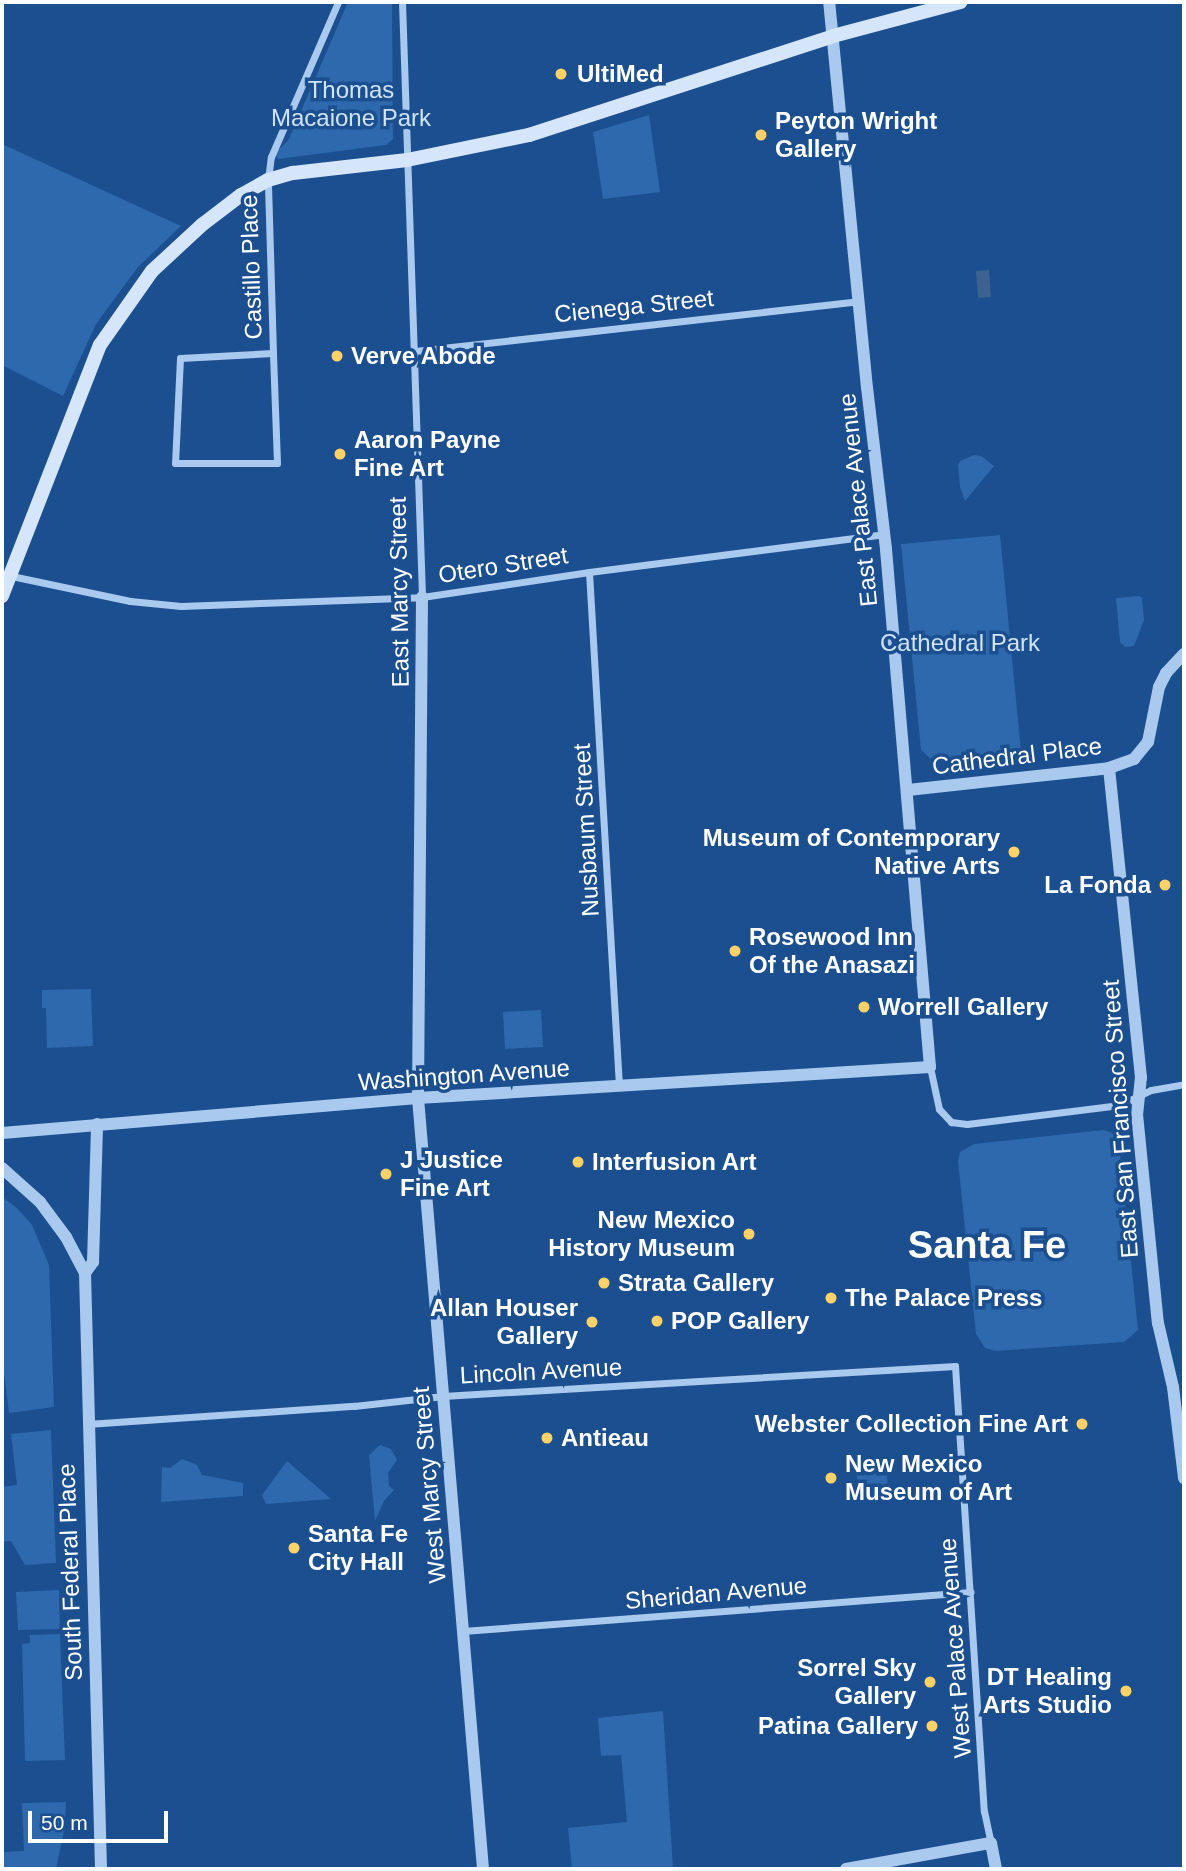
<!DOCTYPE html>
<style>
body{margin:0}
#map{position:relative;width:1186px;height:1871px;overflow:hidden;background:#1b4f8f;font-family:Helvetica,sans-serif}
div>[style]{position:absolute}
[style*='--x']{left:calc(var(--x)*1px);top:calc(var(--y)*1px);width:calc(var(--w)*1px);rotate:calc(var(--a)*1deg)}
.green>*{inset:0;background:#2e69ad}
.water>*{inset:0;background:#3c6290}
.minor>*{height:7px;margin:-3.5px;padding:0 3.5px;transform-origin:3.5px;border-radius:3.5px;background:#a9c9ee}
.tertiary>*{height:12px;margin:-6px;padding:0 6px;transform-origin:6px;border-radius:6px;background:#a9c9ee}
.secondary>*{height:14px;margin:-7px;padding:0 7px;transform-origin:7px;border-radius:7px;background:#d6e6fa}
.dots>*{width:19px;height:19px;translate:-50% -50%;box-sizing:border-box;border:4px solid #1b4f8f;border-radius:50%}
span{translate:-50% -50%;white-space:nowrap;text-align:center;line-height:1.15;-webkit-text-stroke:7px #1b4f8f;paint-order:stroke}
.poi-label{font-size:24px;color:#fff;font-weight:700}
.left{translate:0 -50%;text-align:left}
.right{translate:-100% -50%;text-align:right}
.park-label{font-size:24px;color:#cfe3fa}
.street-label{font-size:24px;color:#fff}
.town-label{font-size:38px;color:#fff;font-weight:700}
.frame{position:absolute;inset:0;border:4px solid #fff;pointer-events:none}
.scale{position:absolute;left:28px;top:1811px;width:140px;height:32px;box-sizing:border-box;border:4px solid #fff;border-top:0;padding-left:9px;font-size:21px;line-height:24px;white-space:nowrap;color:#fff;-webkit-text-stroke:5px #1b4f8f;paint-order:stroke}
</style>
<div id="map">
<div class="green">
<i style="clip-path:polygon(348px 2px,392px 2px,393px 139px,386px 145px,278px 159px,276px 153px,289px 139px)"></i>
<i style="clip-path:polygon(649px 115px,660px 192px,603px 199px,593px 132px)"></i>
<i style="clip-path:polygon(2px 144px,181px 226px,138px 267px,96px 324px,63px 396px,2px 365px)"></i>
<i style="clip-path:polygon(974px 455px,981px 456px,994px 466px,965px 501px,960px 487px,958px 465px,960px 461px)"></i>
<i style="clip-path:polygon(1000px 535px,1021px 751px,932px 760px,921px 750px,901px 544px)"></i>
<i style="clip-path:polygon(1139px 596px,1142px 598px,1144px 620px,1134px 646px,1125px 647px,1120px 642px,1116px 598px)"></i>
<i style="clip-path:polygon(91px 989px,93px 1046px,47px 1048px,46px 1008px,42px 1008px,42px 990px)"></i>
<i style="clip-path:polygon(541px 1010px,543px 1047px,505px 1049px,503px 1012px)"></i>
<i style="clip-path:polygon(1103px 1130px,1112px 1133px,1119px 1144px,1138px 1330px,1124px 1342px,995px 1351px,985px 1348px,976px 1334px,958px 1161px,960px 1152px,974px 1144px)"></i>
<i style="clip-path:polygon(2px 1197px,17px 1208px,32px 1225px,49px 1265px,54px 1407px,9px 1413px,2px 1357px)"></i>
<i style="clip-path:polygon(51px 1430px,56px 1563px,25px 1565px,11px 1541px,2px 1542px,2px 1487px,17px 1485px,11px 1434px)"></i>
<i style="clip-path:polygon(380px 1445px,391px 1449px,397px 1460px,388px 1473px,389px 1486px,394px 1490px,384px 1501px,375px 1521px,369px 1455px)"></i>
<i style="clip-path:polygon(886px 1456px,888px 1495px,858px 1497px,856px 1458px)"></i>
<i style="clip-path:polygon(182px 1459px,197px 1465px,202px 1475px,243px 1483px,243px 1496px,161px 1502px,162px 1467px,170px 1468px)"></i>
<i style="clip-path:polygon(287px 1461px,331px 1499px,266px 1504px,262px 1495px)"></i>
<i style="clip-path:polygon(59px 1590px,60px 1629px,18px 1630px,16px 1592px)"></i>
<i style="clip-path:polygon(60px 1634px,65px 1760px,25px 1761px,22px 1644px,30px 1643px,30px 1635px)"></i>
<i style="clip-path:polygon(663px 1711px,673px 1868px,572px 1869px,568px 1828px,627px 1822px,621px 1755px,601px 1756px,598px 1718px)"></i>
<i style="clip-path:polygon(66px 1802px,65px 1826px,56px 1869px,2px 1869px,2px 1852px,24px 1851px,22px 1803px)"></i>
</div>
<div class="water">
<i style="clip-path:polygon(989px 270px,991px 297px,978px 298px,976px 271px)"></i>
</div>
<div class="minor">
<i style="--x:402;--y:2;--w:595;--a:88.07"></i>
<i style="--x:415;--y:351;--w:446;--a:-6.4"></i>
<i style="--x:273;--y:353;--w:93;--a:176.9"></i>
<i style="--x:180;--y:358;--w:105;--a:92.7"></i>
<i style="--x:175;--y:463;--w:102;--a:0"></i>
<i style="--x:277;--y:463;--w:110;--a:-92.1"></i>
<i style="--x:273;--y:353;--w:173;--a:-91.7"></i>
<i style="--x:268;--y:180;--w:23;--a:-83"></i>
<i style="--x:271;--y:157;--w:169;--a:-66.6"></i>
<i style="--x:589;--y:572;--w:515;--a:86.66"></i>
<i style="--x:2;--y:574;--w:131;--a:11.9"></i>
<i style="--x:130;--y:601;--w:51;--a:5.6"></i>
<i style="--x:181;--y:606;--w:241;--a:-2.1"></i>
<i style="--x:422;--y:597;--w:169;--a:-8.5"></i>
<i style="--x:589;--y:572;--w:297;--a:-7.3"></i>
<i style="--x:930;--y:1067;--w:43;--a:77.9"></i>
<i style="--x:939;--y:1109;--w:18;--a:47"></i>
<i style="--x:951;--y:1122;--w:16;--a:7"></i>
<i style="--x:967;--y:1124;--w:154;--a:-7.1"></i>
<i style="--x:1120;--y:1105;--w:34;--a:-26"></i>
<i style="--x:1151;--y:1090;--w:34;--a:-10"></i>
<i style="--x:87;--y:1424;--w:268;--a:-3.9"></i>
<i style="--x:354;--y:1406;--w:90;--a:-6.4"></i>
<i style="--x:443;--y:1396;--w:513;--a:-3.35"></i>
<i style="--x:955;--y:1366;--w:446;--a:86.3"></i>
<i style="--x:984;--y:1811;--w:33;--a:78"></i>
<i style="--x:463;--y:1631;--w:509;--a:-4.39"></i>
</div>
<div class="tertiary">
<i style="--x:422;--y:597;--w:501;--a:90.46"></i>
<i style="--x:418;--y:1098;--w:774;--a:85.18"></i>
<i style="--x:1109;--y:768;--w:311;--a:84.1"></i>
<i style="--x:1141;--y:1077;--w:37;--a:96"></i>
<i style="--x:1137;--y:1114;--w:210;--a:84.3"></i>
<i style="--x:1158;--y:1323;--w:66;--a:76.8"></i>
<i style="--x:1173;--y:1387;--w:92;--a:83.1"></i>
<i style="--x:908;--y:790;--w:202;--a:-6.2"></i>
<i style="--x:1109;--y:768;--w:27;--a:-20"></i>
<i style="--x:1134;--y:759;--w:22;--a:-51"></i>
<i style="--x:1148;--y:742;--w:56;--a:-78.7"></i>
<i style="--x:1159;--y:687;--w:16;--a:-63"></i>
<i style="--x:1166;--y:673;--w:26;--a:-47"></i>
<i style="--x:2;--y:1133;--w:417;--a:-4.8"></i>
<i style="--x:418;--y:1098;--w:513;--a:-3.46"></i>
<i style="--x:930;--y:1067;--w:520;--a:-94.86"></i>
<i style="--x:886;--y:549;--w:162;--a:-96.7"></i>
<i style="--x:867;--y:388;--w:388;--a:-95.6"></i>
<i style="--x:2;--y:1168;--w:51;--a:41.8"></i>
<i style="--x:40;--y:1202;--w:44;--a:53.4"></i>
<i style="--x:66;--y:1237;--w:41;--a:62.2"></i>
<i style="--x:85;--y:1273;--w:596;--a:88.46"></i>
<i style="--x:85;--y:1273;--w:14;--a:-54"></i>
<i style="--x:93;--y:1262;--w:138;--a:-88.3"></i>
<i style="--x:846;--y:1869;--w:147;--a:-10.2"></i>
<i style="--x:991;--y:1843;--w:26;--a:79"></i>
</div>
<div class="secondary">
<i style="--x:2;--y:596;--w:269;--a:-68.7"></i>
<i style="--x:100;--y:345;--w:90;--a:-54.9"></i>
<i style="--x:152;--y:271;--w:69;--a:-42.7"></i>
<i style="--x:203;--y:224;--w:48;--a:-37.3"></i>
<i style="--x:241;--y:195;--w:31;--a:-29"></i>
<i style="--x:268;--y:180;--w:26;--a:-16"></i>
<i style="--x:293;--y:173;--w:115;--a:-6.5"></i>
<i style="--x:407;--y:160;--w:125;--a:-11.6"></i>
<i style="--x:529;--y:135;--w:320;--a:-18"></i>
<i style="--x:833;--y:36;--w:132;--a:-14.9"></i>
</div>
<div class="dots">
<i style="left:561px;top:74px;background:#ffd166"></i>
<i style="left:761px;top:135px;background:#ffd166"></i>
<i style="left:337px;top:356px;background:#ffd166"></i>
<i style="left:340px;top:454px;background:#ffd166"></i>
<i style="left:1014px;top:852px;background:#ffd166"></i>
<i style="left:1165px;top:885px;background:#ffd166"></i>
<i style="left:735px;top:951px;background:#ffd166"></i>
<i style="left:864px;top:1007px;background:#ffd166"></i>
<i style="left:578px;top:1162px;background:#ffd166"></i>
<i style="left:386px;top:1174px;background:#ffd166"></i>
<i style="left:749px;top:1234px;background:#ffd166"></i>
<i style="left:604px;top:1283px;background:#ffd166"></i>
<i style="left:831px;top:1298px;background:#ffd166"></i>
<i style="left:657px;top:1321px;background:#ffd166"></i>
<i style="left:592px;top:1322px;background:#ffd166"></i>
<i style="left:1082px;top:1424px;background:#ffd166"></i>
<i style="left:547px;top:1438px;background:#ffd166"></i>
<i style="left:831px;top:1478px;background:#ffd166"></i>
<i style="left:294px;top:1548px;background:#ffd166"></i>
<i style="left:930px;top:1682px;background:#ffd166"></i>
<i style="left:1126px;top:1691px;background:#ffd166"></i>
<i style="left:932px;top:1726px;background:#ffd166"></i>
</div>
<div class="poi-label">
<span class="left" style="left:577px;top:74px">UltiMed</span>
<span class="left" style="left:775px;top:135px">Peyton Wright<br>Gallery</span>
<span class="left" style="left:351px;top:356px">Verve Abode</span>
<span class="left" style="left:354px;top:454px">Aaron Payne<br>Fine Art</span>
<span class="right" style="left:1000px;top:852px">Museum of Contemporary<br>Native Arts</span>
<span class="right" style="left:1151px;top:885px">La Fonda</span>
<span class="left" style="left:749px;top:951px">Rosewood Inn<br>Of the Anasazi</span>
<span class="left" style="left:878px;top:1007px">Worrell Gallery</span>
<span class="left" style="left:400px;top:1174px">J Justice<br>Fine Art</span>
<span class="left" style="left:592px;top:1162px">Interfusion Art</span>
<span class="right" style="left:735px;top:1234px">New Mexico<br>History Museum</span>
<span class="left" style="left:618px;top:1283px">Strata Gallery</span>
<span class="left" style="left:845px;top:1298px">The Palace Press</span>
<span class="right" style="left:578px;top:1322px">Allan Houser<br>Gallery</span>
<span class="left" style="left:671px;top:1321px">POP Gallery</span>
<span class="right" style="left:1068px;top:1424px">Webster Collection Fine Art</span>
<span class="left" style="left:561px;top:1438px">Antieau</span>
<span class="left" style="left:845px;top:1478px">New Mexico<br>Museum of Art</span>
<span class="left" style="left:308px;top:1548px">Santa Fe<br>City Hall</span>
<span class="right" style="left:916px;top:1682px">Sorrel Sky<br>Gallery</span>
<span class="right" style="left:1112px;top:1691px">DT Healing<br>Arts Studio</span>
<span class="right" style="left:918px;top:1726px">Patina Gallery</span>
</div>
<div class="park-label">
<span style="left:351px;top:104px">Thomas<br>Macaione Park</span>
<span style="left:960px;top:643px">Cathedral Park</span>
</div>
<div class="street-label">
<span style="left:251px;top:267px;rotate:-92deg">Castillo Place</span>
<span style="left:634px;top:306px;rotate:-6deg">Cienega Street</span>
<span style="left:858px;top:500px;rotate:-96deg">East Palace Avenue</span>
<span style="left:503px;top:565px;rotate:-9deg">Otero Street</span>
<span style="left:399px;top:592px;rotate:-91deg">East Marcy Street</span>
<span style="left:1017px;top:756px;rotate:-7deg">Cathedral Place</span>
<span style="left:586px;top:830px;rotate:-93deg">Nusbaum Street</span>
<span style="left:464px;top:1075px;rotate:-4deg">Washington Avenue</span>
<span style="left:1120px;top:1119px;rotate:-94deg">East San Francisco Street</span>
<span style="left:541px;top:1371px;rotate:-3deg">Lincoln Avenue</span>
<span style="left:429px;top:1485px;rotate:-95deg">West Marcy Street</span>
<span style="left:70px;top:1572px;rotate:-92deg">South Federal Place</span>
<span style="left:716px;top:1593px;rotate:-5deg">Sheridan Avenue</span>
<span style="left:955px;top:1648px;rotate:-94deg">West Palace Avenue</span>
</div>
<div class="town-label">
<span style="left:987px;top:1246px">Santa Fe</span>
</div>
<div class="frame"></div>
<div class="scale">50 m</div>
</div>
